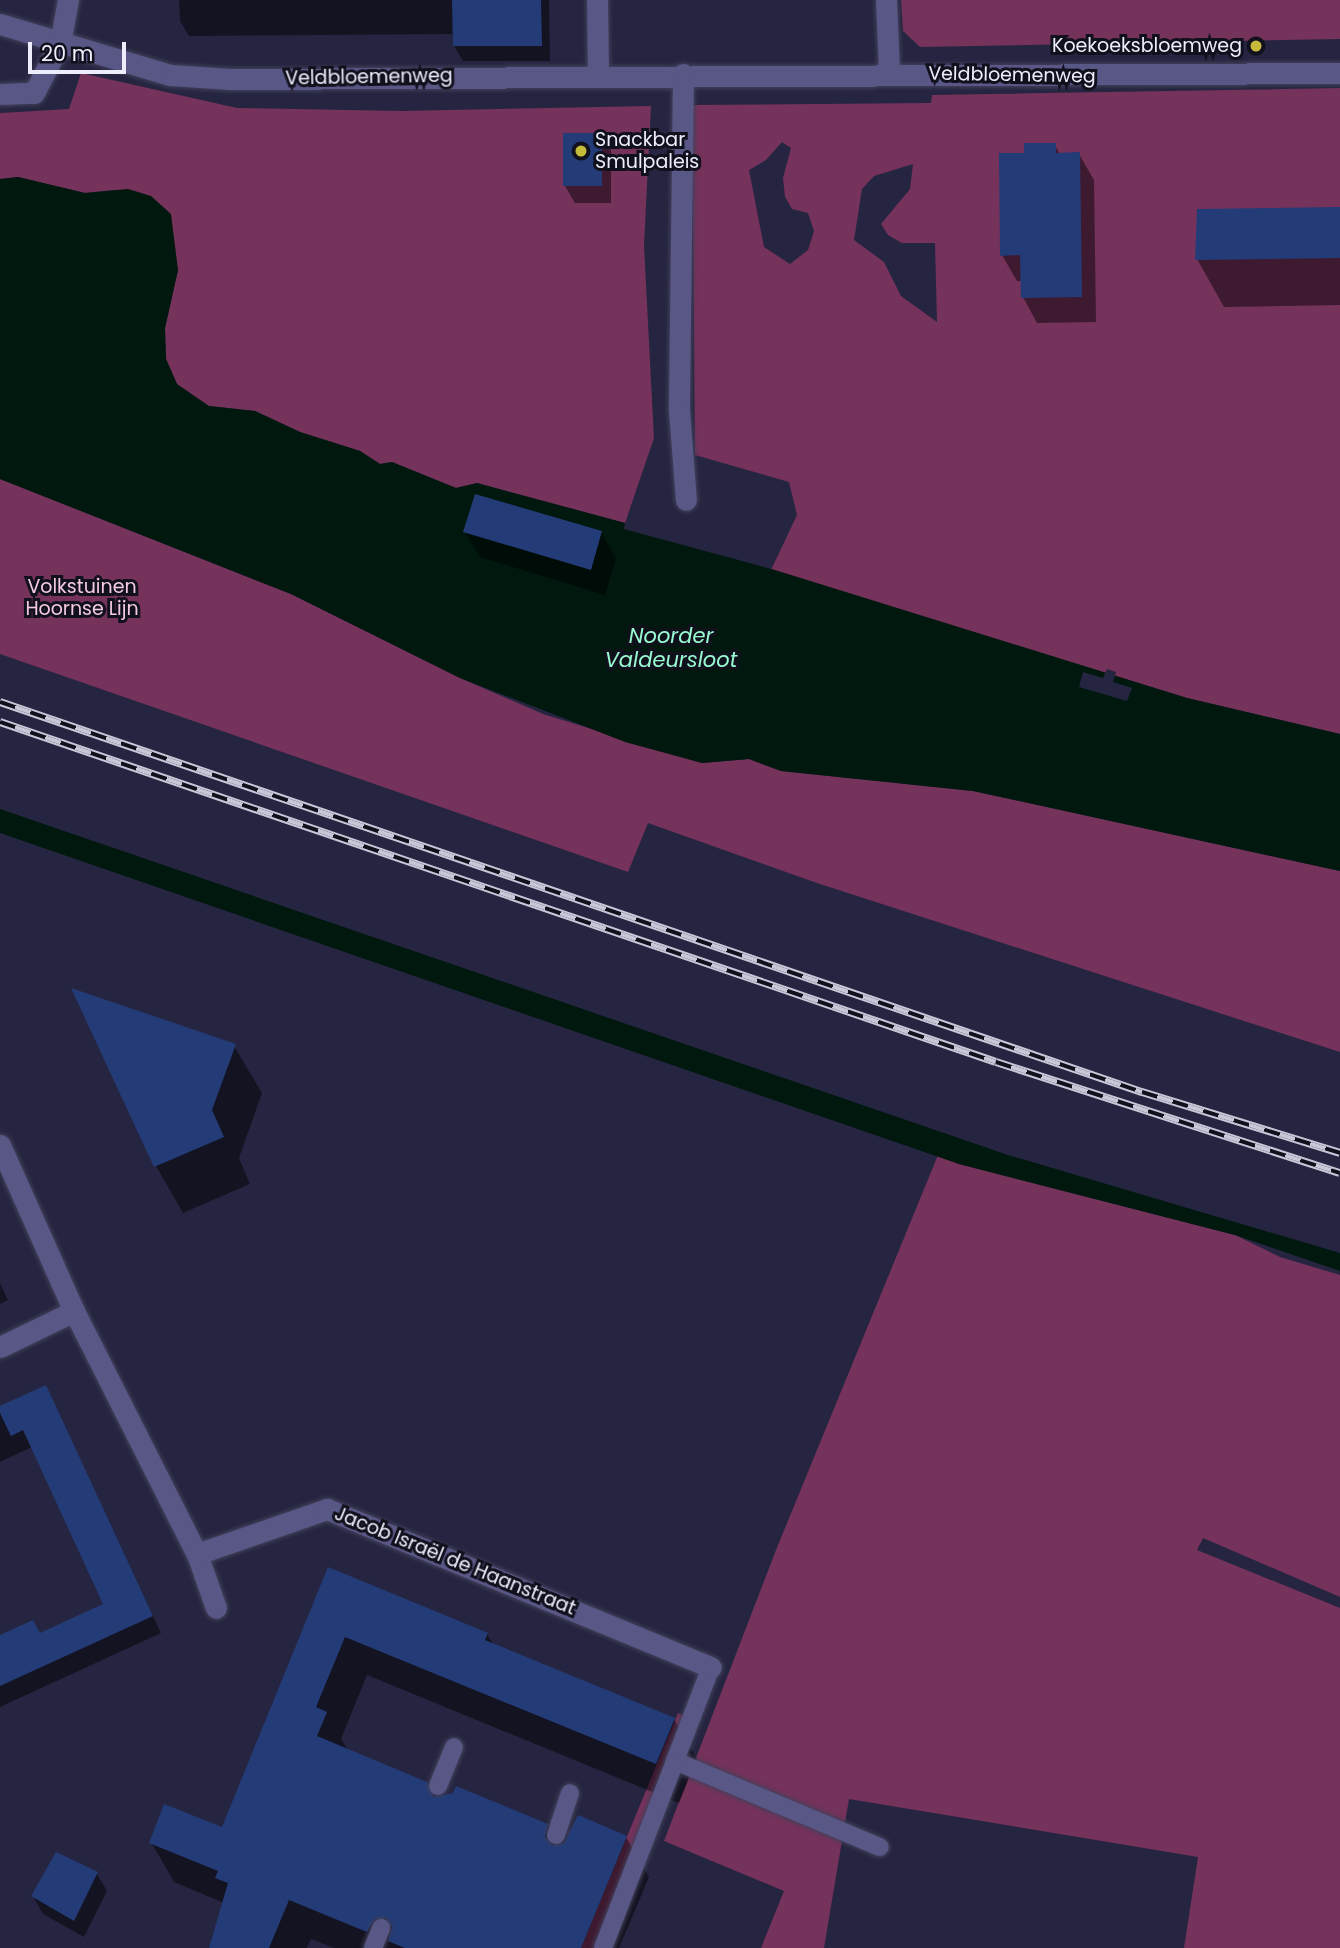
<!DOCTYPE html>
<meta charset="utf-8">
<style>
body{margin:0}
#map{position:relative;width:1340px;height:1948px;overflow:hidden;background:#262541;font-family:Poppins,sans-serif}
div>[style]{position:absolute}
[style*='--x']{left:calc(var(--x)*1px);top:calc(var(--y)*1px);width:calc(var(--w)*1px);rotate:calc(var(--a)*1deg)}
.green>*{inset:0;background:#75325b}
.water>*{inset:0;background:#00180e}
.pier>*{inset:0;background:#262541}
.shadow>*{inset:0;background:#0007}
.building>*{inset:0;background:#233c78}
.roads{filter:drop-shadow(0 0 2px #42415b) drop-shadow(0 0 2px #42415b)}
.lane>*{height:18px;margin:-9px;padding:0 9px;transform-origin:9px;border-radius:9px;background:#585786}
.street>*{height:21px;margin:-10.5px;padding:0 10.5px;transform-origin:10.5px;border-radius:10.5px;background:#585786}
.rail>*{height:8px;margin-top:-4px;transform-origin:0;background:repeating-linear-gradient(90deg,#11101d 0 16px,#c7c7d8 0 32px);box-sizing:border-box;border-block:2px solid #c7c7d8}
.dots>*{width:19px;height:19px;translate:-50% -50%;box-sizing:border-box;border:4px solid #11101d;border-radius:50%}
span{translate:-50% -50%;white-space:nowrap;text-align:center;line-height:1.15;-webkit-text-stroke:6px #11101d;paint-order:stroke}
.poi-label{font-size:19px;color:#ededfc}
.right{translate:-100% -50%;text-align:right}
.left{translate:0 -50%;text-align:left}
.street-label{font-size:19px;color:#ededfc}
.park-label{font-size:19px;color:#f3cae0}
.water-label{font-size:21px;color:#98fad0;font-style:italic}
.scale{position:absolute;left:28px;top:42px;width:98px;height:32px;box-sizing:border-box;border:4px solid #ededfc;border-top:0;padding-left:9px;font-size:21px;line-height:24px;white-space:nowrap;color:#ededfc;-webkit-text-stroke:5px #11101d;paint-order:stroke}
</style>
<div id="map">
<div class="green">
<i style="clip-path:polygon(901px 0,1340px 0,1340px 39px,920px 47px,903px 31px)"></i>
<i style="clip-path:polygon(81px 73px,237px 108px,401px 111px,651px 106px,644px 246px,654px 438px,625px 523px,477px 483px,456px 488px,392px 462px,380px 464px,360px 451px,300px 432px,255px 411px,209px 406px,190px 397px,177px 384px,166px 359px,165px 328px,178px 270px,116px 190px,85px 193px,18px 177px,0 179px,0 113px,69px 109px)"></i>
<i style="clip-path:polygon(evenodd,1340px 88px,1340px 734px,1187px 698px,771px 570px,797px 515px,789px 482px,695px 455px,692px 105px,931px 103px,932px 95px,1340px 88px,782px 142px,791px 148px,783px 178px,785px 197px,792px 209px,808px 213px,814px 231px,808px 250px,790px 264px,764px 247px,749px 170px,766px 160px,782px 142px,1340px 88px,913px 164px,910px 189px,881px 224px,888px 235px,902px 243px,935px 243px,937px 322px,901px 296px,884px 262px,854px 240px,862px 189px,874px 176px,913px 164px)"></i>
<i style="clip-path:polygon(0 479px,291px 594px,460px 678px,543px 714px,702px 763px,749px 759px,781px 771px,973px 791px,1340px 871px,1340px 1052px,817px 883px,648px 823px,628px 872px,0 654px)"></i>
<i style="clip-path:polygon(938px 1155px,959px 1164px,1235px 1235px,1280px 1257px,1340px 1275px,1340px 1597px,1203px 1538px,1197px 1550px,1340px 1608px,1340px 1948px,1184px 1948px,1198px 1857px,849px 1799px,824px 1948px,761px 1948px,784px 1891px,664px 1841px,776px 1550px)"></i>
<i style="clip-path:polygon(678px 1713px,690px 1719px,596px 1948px,581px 1948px)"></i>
</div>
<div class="water">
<i style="clip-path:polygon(18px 177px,85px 193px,128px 189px,151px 196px,171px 214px,178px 270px,165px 328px,166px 359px,177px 384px,209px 406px,255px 411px,300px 432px,360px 451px,380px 464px,392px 462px,456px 488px,477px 483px,625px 523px,624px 529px,775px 570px,1187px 698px,1340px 734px,1340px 871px,973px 791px,781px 771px,749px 759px,702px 763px,625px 742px,460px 678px,291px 594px,0 479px,0 179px)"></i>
<i style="clip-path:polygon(0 809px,1008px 1155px,1340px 1253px,1340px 1271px,1235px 1235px,959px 1164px,0 833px)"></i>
</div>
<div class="pier">
<i style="clip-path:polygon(1107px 669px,1116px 672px,1113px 682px,1132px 688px,1127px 701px,1079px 687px,1083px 672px,1103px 678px)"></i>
</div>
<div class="shadow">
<i style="clip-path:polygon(179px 0,549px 0,550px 61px,463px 61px,454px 46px,454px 34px,189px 36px,180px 21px)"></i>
<i style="clip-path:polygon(601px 134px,611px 151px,611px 203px,575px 203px,565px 186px)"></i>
<i style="clip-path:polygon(1054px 144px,1060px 154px,1079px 154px,1094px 180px,1096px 322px,1037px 323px,1023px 297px,1022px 281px,1017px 281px,1002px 255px,1026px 155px)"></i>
<i style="clip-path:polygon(1340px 209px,1340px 305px,1224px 307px,1197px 259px)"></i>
<i style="clip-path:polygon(465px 532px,601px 532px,616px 558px,605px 595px,480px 557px)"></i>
<i style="clip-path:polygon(75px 991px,234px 1046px,262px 1093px,239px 1158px,250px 1184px,183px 1213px,156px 1166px)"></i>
<i style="clip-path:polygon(0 1283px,8px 1300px,0 1304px)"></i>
<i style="clip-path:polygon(46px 1387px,161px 1633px,0 1707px,0 1637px,40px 1635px,106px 1604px,32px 1447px,0 1462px,0 1408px)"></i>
<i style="clip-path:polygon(329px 1570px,487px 1634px,494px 1646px,674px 1719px,697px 1759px,679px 1803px,367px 1675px,341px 1739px,348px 1750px,426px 1783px,435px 1798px,547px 1825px,559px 1846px,626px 1837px,649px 1877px,619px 1948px,334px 1948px,311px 1939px,307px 1948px,210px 1948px,224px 1903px,174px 1882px,151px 1842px,223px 1830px)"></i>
<i style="clip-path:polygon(97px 1874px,107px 1891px,84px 1937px,43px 1914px,33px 1896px)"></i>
</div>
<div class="building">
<i style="clip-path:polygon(452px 0,541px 0,542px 46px,453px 46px)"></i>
<i style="clip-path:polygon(563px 133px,602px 133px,602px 186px,563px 186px)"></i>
<i style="clip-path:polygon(1024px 143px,1056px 143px,1056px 153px,1080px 152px,1082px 297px,1021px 298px,1020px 255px,1000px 256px,999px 153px,1024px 153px)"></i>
<i style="clip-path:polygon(1340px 207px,1340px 258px,1195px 260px,1197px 209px)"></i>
<i style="clip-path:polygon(475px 494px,602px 531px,591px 570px,463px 532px)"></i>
<i style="clip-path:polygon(71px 988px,236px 1044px,212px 1110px,224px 1137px,154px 1167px)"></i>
<i style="clip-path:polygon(46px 1385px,153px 1616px,0 1686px,0 1635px,33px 1620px,40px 1633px,103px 1604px,23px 1430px,11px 1436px,0 1413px,0 1406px)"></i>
<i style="clip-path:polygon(328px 1567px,488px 1633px,485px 1640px,675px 1718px,656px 1764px,345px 1637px,316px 1707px,327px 1712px,317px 1736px,427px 1782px,434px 1797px,453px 1793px,456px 1786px,548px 1824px,545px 1837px,552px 1845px,564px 1843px,578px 1815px,627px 1836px,581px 1948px,405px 1948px,388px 1941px,392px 1927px,386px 1918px,375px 1919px,367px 1932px,289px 1900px,269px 1948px,209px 1948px,228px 1883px,215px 1878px,218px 1871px,149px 1843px,164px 1804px,222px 1827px)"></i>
<i style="clip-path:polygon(56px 1852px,98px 1872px,74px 1921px,31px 1896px)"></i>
</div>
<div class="roads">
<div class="lane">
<i style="--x:711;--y:1667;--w:101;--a:111"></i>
<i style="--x:675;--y:1761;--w:222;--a:22.8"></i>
<i style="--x:438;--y:1786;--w:42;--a:-67.7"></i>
<i style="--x:556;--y:1835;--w:44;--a:-71.6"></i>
<i style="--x:373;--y:1948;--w:22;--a:-68"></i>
<i style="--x:603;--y:1948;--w:200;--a:-68.9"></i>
</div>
<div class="street">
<i style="--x:597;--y:0;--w:75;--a:89.2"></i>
<i style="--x:886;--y:0;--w:73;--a:87.6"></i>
<i style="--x:0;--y:24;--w:177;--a:16.7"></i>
<i style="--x:170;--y:75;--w:60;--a:3.8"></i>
<i style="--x:230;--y:79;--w:1110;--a:-0.31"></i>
<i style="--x:683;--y:74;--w:336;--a:90.7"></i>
<i style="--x:679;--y:410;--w:90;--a:85.6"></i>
<i style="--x:0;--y:94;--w:34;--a:-2"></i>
<i style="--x:34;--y:93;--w:56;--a:-62.5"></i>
<i style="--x:60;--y:43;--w:44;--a:-79.5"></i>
<i style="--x:0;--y:1145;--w:182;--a:66"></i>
<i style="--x:74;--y:1311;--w:272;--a:63.2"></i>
<i style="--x:197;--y:1554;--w:57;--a:70.6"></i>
<i style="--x:0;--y:1347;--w:82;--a:-25.9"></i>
<i style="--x:197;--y:1554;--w:138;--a:-19.1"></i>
<i style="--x:327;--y:1509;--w:415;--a:22.4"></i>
</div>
</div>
<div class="rail">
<i style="--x:0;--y:702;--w:1207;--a:18.86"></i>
<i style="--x:1142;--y:1092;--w:207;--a:17.1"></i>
<i style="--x:0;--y:722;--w:1052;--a:18.85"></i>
<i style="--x:996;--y:1062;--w:361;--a:17.9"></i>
</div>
<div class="dots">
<i style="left:1256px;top:46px;background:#c6bc3c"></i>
<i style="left:581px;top:151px;background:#c6bc3c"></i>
</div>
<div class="poi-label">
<span class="right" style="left:1242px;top:46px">Koekoeksbloemweg</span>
<span class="left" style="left:595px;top:151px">Snackbar<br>Smulpaleis</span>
</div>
<div class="street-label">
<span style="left:1012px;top:75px;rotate:1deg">Veldbloemenweg</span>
<span style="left:369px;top:77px;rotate:-1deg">Veldbloemenweg</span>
<span style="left:455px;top:1561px;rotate:22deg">Jacob Israël de Haanstraat</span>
</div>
<div class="park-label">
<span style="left:82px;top:598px">Volkstuinen<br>Hoornse Lijn</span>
</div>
<div class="water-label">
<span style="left:671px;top:648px">Noorder<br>Valdeursloot</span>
</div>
<div class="scale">20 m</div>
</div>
